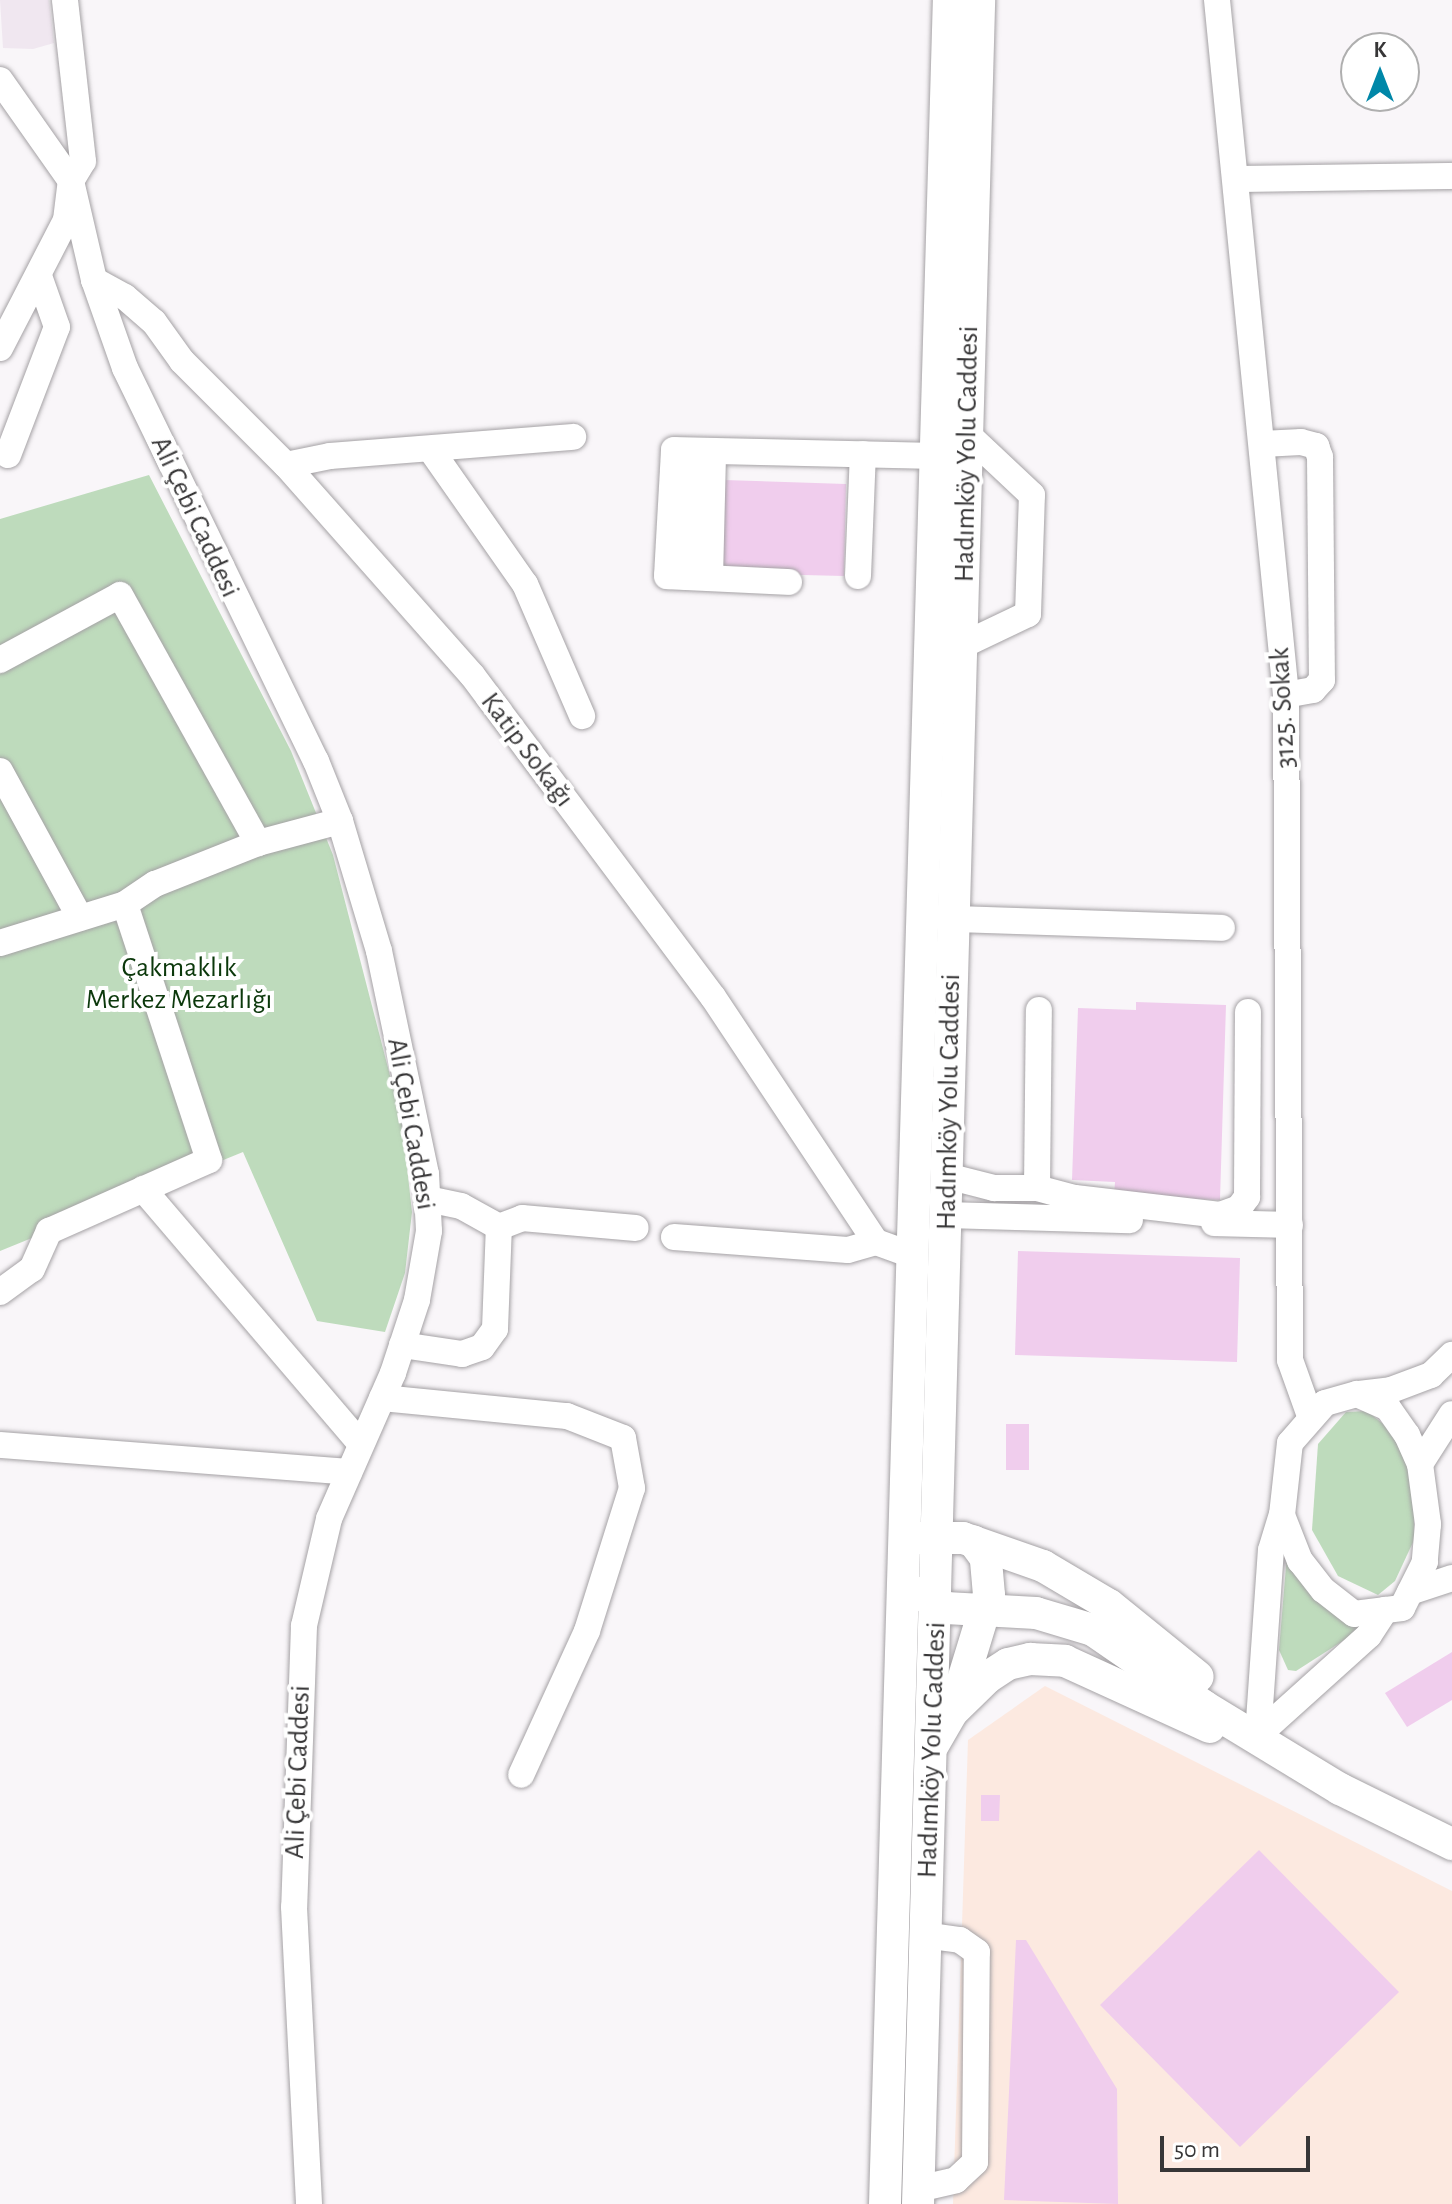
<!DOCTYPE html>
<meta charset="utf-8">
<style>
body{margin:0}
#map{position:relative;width:1452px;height:2204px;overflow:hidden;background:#f9f6f9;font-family:"Alegreya Sans",sans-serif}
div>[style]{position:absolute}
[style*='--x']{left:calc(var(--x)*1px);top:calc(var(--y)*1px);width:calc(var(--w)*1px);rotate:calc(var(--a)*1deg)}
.industrial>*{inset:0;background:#fce9e0}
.built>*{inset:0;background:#f0e7f0}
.green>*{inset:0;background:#bedbbc}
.building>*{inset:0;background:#f0cded}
.roads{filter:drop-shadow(0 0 2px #a5a2a5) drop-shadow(0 0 2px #a5a2a5)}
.minor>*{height:26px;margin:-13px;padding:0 13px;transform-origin:13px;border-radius:13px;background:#fff}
.major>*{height:32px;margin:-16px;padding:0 16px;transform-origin:16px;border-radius:16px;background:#fff}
span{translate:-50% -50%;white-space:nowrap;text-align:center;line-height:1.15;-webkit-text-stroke:8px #fff;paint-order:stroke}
.street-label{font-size:28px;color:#373637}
.park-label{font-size:28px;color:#0b380b}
.north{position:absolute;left:1340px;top:32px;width:80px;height:80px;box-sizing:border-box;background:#fff;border:2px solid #afafaf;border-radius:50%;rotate:0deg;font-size:22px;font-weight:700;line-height:32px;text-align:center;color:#373637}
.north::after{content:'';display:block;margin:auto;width:28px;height:36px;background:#0087a8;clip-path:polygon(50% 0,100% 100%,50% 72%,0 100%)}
.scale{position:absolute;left:1160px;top:2136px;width:150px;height:36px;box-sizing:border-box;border:4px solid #373637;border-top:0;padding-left:10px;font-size:24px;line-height:28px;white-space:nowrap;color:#373637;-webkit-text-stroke:6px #fff;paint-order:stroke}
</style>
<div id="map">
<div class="industrial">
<i style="clip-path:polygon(1045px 1686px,1452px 1891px,1452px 2204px,953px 2204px,968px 1740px)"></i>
</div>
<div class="built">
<i style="clip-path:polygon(0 0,49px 0,54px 43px,33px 49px,3px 48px)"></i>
</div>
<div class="green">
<i style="clip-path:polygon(149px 475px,291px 751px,333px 855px,402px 1122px,412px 1212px,405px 1273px,385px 1332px,317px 1321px,243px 1152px,0 1251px,0 519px)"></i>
<i style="clip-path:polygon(1367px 1411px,1403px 1440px,1414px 1489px,1414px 1540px,1395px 1581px,1378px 1595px,1338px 1576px,1312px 1530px,1318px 1444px,1346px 1412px)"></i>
<i style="clip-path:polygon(1287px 1554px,1363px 1628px,1296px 1671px,1288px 1670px,1279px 1650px)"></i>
</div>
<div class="building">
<i style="clip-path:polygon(724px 480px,846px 484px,844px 576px,721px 573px)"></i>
<i style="clip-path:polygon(1136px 1002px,1226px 1005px,1220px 1200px,1114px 1196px,1115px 1182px,1072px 1180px,1078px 1008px,1136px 1010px)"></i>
<i style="clip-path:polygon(1018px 1251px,1240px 1258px,1237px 1362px,1015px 1355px)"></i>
<i style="clip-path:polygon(1006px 1424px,1029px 1424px,1029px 1470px,1006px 1470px)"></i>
<i style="clip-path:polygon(1452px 1652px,1452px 1700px,1407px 1727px,1385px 1693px)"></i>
<i style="clip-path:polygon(981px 1795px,1000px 1795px,999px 1821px,981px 1821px)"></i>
<i style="clip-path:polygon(1259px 1850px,1399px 1992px,1240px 2147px,1100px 2005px)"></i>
<i style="clip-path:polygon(1016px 1940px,1026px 1940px,1117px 2089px,1118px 2204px,1004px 2200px)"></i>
</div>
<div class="roads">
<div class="minor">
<i style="--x:1217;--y:0;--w:698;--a:84.33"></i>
<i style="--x:1286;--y:695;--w:665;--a:89.66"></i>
<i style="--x:1290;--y:1360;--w:59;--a:70.3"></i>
<i style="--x:0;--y:80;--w:123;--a:54.9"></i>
<i style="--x:71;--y:181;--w:102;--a:76.9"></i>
<i style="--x:94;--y:280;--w:93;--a:70.6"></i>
<i style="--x:125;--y:368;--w:437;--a:64.1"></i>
<i style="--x:316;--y:761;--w:65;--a:68.2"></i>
<i style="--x:340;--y:821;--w:136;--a:73.3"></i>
<i style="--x:379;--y:951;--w:228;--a:78.1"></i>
<i style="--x:426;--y:1174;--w:57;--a:87"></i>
<i style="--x:429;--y:1231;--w:70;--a:99.9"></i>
<i style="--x:417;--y:1300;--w:77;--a:108.2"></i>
<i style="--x:393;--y:1373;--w:159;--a:113.7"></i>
<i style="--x:329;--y:1519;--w:110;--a:103.2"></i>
<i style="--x:304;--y:1626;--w:281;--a:92"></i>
<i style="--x:294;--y:1907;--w:297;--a:87.1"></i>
<i style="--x:1236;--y:179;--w:216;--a:-0.8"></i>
<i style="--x:94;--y:280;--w:35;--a:29"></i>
<i style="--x:125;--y:297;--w:38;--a:41"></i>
<i style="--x:154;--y:322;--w:48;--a:54.3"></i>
<i style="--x:182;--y:361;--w:147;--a:45"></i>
<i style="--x:286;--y:465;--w:281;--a:48.5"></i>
<i style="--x:472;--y:675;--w:402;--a:53.2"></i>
<i style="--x:713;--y:997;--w:294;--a:56.4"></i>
<i style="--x:876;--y:1242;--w:38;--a:20"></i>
<i style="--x:0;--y:348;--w:144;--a:-62.7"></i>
<i style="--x:66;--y:220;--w:39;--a:-83"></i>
<i style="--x:71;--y:181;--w:23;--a:-59"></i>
<i style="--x:83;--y:161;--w:162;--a:-96.4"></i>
<i style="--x:1262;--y:444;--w:39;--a:-3"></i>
<i style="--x:1301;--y:442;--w:16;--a:15"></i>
<i style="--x:1316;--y:446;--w:12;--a:70"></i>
<i style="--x:1320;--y:457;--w:223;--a:89.5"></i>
<i style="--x:1322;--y:680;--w:13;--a:132"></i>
<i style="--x:1313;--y:690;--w:27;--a:170"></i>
<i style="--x:431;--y:450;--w:164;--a:55"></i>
<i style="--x:525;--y:584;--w:144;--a:66.6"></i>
<i style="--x:8;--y:455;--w:137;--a:-69.1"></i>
<i style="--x:57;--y:327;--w:54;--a:-109.4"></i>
<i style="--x:286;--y:465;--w:45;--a:-11.6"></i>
<i style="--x:330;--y:456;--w:244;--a:-4.5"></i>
<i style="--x:858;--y:576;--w:122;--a:-87.7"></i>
<i style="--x:686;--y:577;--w:111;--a:-87.4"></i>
<i style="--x:710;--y:578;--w:127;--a:-88.6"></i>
<i style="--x:789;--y:582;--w:122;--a:-177.2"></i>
<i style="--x:667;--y:576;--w:126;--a:-86.8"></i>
<i style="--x:674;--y:450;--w:261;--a:1.3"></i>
<i style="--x:963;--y:645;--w:72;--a:-25.5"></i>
<i style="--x:1028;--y:614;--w:119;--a:-88.1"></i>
<i style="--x:1032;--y:495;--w:89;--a:-136.8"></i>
<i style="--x:0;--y:660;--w:136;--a:-28.4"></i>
<i style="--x:120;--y:595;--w:284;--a:60.9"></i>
<i style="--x:0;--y:771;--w:167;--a:61.4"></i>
<i style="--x:954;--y:919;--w:268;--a:1.9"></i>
<i style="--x:0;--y:943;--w:131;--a:-17.3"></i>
<i style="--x:125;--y:904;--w:36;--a:-34"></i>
<i style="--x:155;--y:884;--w:111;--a:-21.7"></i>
<i style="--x:258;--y:843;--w:85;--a:-15"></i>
<i style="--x:947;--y:1176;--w:49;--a:14.3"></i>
<i style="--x:994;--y:1188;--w:43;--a:0"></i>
<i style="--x:1037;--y:1188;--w:39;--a:15"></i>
<i style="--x:1075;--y:1198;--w:146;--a:6.7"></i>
<i style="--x:1220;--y:1215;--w:20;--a:-20"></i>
<i style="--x:1239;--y:1208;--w:14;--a:-54"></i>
<i style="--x:1247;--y:1197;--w:185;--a:-89.7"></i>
<i style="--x:1037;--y:1188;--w:178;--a:-89.4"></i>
<i style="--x:143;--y:1189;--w:335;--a:49.5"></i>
<i style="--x:946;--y:1215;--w:184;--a:1.6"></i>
<i style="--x:1214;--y:1223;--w:76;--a:1.5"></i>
<i style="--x:499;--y:1227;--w:25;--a:-21"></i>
<i style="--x:522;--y:1218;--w:114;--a:5"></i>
<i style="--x:674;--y:1237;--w:174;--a:4.3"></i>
<i style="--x:848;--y:1250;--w:29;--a:-16"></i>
<i style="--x:0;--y:1292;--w:39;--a:-36"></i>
<i style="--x:32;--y:1269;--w:42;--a:-65.9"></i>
<i style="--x:49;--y:1231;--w:175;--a:-23.9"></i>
<i style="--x:209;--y:1160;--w:269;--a:-108.2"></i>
<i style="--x:402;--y:1345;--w:61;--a:8.5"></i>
<i style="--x:462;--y:1354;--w:21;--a:-19"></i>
<i style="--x:482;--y:1347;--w:22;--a:-54"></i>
<i style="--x:495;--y:1329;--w:102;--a:-87.8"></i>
<i style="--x:499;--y:1227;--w:43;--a:-151.1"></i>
<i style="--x:461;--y:1206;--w:34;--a:-168"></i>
<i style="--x:1357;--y:1394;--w:34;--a:24"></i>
<i style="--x:1388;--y:1408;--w:33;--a:55"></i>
<i style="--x:1407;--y:1435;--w:32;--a:66"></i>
<i style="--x:1420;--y:1464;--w:61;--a:82.4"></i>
<i style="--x:1428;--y:1524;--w:38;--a:95"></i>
<i style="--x:1425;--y:1562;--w:51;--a:116.6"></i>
<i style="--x:1402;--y:1608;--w:48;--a:172.9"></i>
<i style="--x:1354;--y:1614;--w:39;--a:-142"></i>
<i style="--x:1323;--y:1590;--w:37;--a:-128"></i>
<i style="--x:1300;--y:1561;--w:49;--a:-111.4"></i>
<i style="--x:1282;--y:1515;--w:72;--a:-83.7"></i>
<i style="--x:1290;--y:1443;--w:53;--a:-48.8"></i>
<i style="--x:1325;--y:1403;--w:33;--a:-16"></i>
<i style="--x:1359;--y:1394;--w:32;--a:-7"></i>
<i style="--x:1391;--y:1390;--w:43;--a:-20.6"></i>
<i style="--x:1431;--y:1375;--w:29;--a:-44"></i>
<i style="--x:382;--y:1398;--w:186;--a:5.6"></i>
<i style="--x:567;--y:1416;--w:60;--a:21.4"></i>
<i style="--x:623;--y:1438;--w:51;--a:79.8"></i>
<i style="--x:632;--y:1488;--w:150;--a:107.5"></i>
<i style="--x:587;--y:1631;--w:158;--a:114.6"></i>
<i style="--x:0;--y:1445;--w:350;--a:4.4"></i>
<i style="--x:1420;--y:1464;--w:59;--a:-57.4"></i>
<i style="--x:1410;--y:1592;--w:44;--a:-18.4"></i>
<i style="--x:1258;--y:1735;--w:185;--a:-86"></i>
<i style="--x:1271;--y:1550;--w:37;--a:-73"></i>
<i style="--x:1258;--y:1735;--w:149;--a:-42"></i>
<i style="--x:1369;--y:1635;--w:30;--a:-57"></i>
<i style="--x:918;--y:2189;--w:39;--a:-13"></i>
<i style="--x:956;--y:2180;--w:26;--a:-43"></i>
<i style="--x:975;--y:2162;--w:210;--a:-89.5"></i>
<i style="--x:977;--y:1952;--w:21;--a:-145"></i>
<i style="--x:960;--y:1940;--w:34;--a:-172"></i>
</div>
<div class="major">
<i style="--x:918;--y:1538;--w:45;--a:0"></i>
<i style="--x:963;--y:1538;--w:85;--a:19.3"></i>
<i style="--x:1043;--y:1566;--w:77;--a:30.6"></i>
<i style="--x:1109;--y:1605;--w:114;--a:39"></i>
<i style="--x:919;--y:1593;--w:31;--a:29"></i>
<i style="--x:946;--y:1608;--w:90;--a:3.2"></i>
<i style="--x:1036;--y:1613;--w:59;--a:16.6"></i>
<i style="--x:1093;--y:1630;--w:136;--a:34.5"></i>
<i style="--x:1205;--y:1707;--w:158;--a:31.3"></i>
<i style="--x:1340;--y:1789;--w:125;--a:26.2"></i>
<i style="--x:956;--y:1703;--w:113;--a:-73"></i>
<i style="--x:989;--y:1595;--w:37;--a:-95"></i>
<i style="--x:986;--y:1558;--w:21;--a:-127"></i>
<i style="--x:933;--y:1745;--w:39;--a:-60"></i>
<i style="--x:953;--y:1711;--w:49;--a:-44.2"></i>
<i style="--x:988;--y:1677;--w:24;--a:-33"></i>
<i style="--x:1008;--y:1664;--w:23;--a:-13"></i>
<i style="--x:1030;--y:1659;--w:35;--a:3"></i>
<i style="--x:1065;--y:1661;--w:159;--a:24.5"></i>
<i style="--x:885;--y:2204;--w:2205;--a:-88.34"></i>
<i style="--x:918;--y:2204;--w:2205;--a:-88.41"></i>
</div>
</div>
<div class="street-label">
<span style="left:967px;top:454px;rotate:-89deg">Hadımköy Yolu Caddesi</span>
<span style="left:195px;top:517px;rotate:65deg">Ali Çebi Caddesi</span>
<span style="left:1283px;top:708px;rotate:-93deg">3125. Sokak</span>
<span style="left:527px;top:750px;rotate:53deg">Katip Sokağı</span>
<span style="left:949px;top:1102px;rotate:-89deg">Hadımköy Yolu Caddesi</span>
<span style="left:411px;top:1124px;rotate:80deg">Ali Çebi Caddesi</span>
<span style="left:932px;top:1750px;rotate:-88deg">Hadımköy Yolu Caddesi</span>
<span style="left:298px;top:1772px;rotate:-88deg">Ali Çebi Caddesi</span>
</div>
<div class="park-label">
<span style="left:179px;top:984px">Çakmaklık<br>Merkez Mezarlığı</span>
</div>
<div class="north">K</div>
<div class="scale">50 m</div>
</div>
